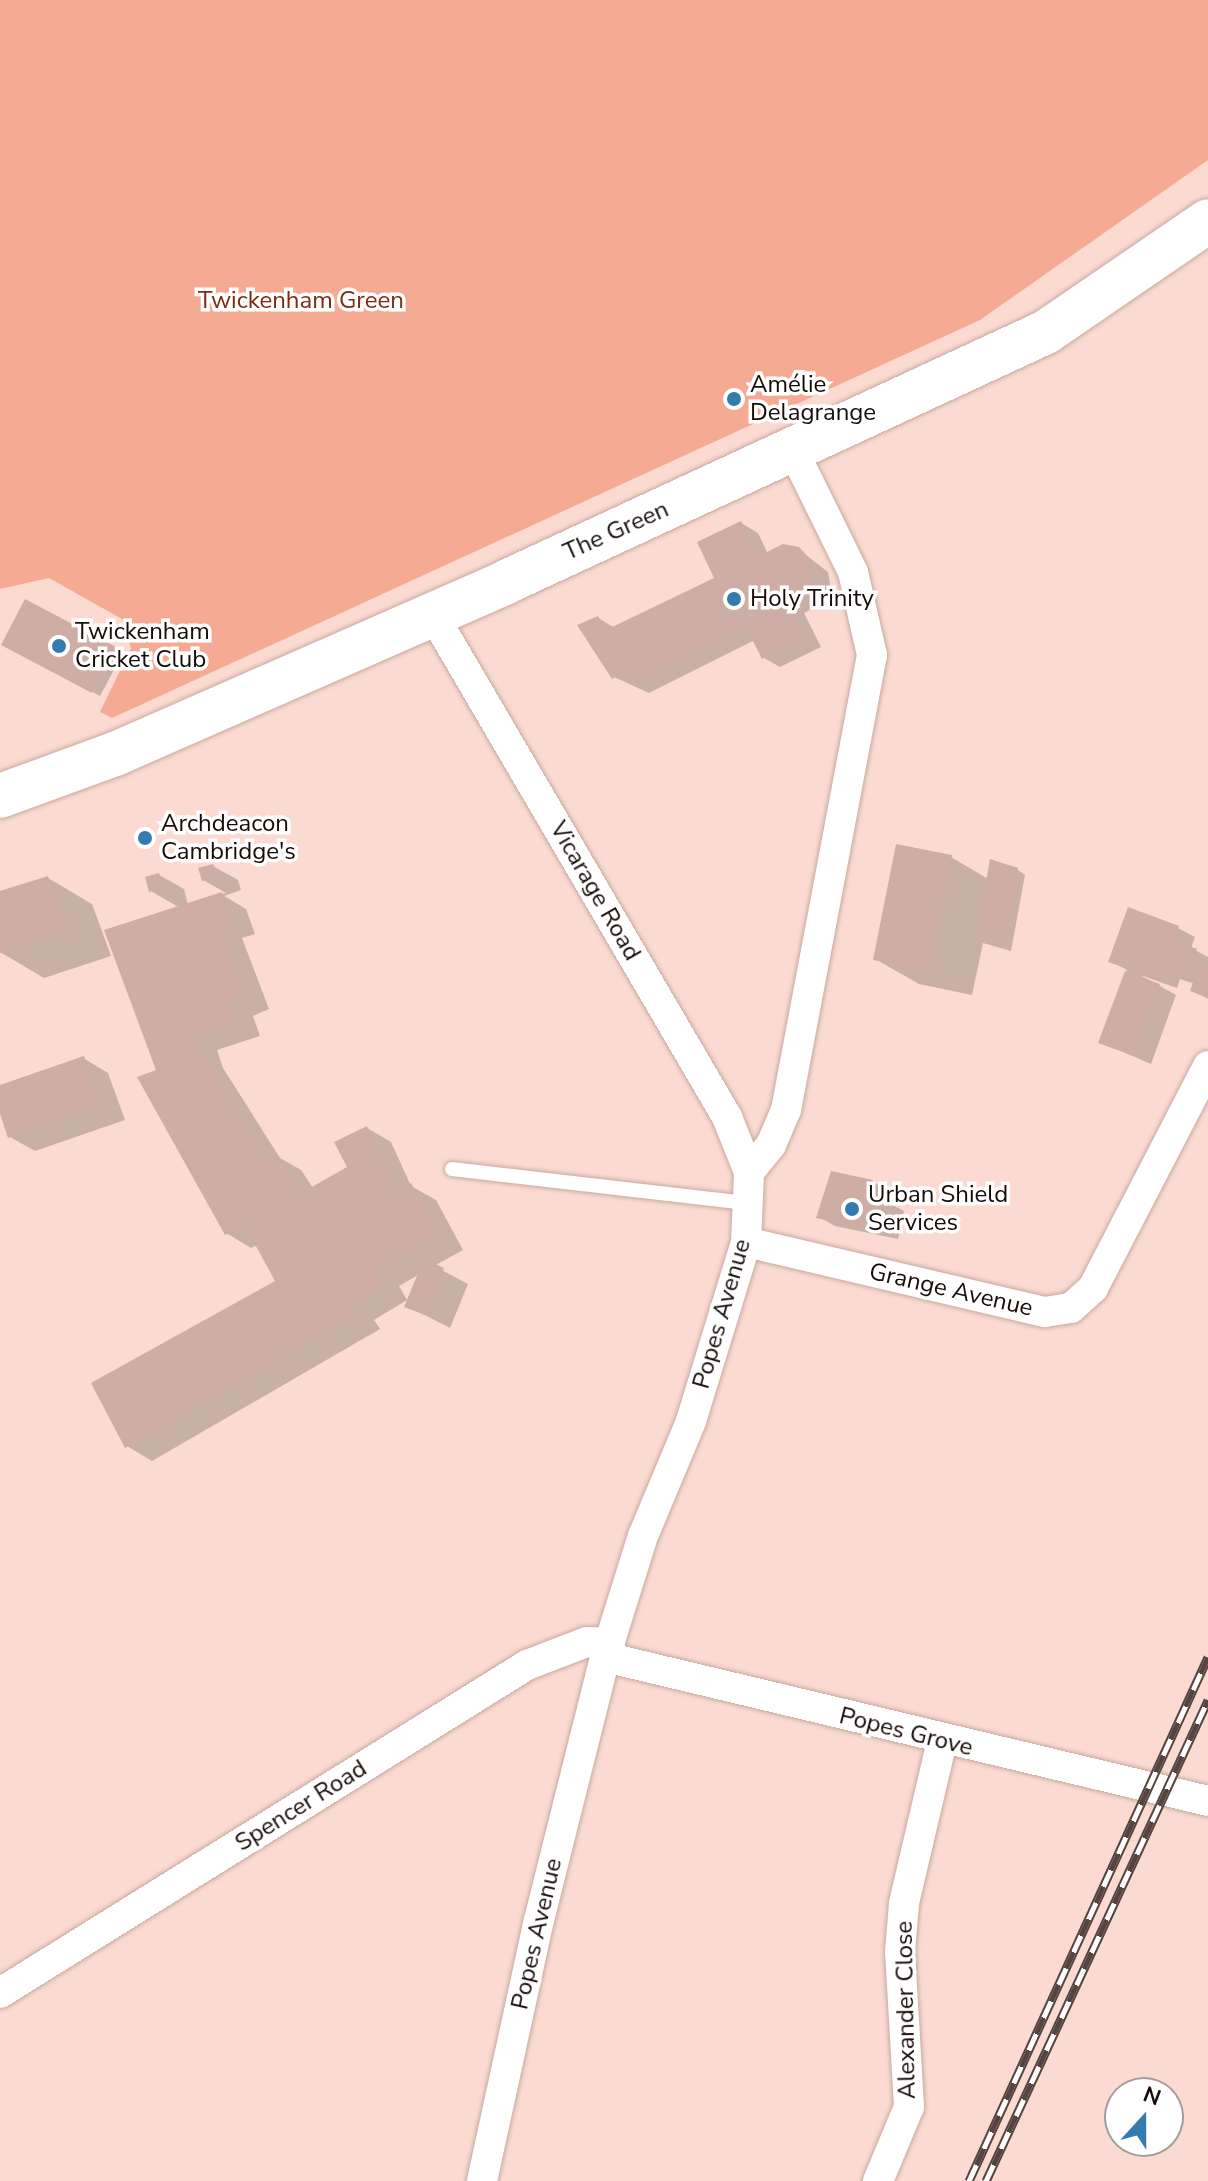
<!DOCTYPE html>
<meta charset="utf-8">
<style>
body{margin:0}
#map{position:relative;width:1208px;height:2181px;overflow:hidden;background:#fbdbd1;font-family:"Nunito Sans",sans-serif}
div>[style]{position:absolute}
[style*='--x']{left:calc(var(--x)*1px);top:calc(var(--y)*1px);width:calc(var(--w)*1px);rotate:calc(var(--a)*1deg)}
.green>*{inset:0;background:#f5aa93}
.shadow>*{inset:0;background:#0003}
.building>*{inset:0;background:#cdada4}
.roads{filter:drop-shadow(0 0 2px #c8a9a0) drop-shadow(0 0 2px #c8a9a0)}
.lane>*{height:14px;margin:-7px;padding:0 7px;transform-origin:7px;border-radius:7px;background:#fff}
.street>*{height:30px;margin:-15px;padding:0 15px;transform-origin:15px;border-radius:15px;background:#fff}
.primary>*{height:44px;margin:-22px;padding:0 22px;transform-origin:22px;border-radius:22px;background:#fff}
.rail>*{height:9px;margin-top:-4.5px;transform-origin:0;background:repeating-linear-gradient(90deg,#fff 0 18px,#55443f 0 36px);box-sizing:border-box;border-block:2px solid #55443f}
.dots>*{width:22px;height:22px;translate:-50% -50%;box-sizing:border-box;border:4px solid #fff;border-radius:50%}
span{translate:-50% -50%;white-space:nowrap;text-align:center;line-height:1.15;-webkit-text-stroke:7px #fff;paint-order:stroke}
.park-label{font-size:24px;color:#7f2a0e}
.poi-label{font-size:24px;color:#160b08}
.left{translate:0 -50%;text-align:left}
.street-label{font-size:24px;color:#160b08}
.north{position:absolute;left:1104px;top:2077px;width:80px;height:80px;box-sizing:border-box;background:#fff;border:2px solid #a29d9c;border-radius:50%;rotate:21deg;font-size:22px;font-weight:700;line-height:32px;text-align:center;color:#160b08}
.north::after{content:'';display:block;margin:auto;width:28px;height:36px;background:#347bb0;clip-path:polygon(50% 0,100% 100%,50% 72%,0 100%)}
</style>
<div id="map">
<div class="green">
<i style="clip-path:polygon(0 0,1208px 0,1208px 160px,980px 320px,112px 718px,100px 712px,131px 648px,122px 619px,49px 578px,0 589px)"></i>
</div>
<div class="shadow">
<i style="clip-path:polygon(741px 523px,758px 533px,768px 554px,798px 549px,828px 572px,831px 589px,824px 603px,804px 613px,821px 647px,780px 667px,764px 658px,755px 640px,649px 693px,614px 677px,598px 618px,615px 628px,717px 578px)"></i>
<i style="clip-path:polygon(26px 602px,123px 653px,100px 696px,4px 644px)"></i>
<i style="clip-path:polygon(951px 857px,988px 879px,1018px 870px,1025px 875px,1011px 951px,983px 943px,972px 995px,919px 984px,875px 959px)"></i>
<i style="clip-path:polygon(213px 866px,238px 880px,241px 890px,224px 896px,246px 909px,255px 934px,242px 938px,269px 1009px,253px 1016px,260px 1036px,217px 1050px,223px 1068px,280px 1158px,301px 1170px,313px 1188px,349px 1167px,367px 1128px,391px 1142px,411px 1186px,436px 1200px,463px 1250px,434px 1266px,468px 1284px,450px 1328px,407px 1306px,420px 1274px,399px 1286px,407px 1300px,374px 1320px,380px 1329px,152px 1461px,127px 1446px,278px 1282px,258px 1245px,251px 1248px,226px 1233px,159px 1071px,180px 908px,151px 891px,159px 875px,184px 889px,188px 905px,226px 893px,203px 880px)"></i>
<i style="clip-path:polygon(48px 878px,92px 904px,111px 956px,44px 978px,0 952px,0 894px)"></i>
<i style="clip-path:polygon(1178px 928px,1195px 937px,1191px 948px,1208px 957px,1208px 999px,1193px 990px,1195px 984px,1180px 979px,1177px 988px,1140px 975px,1176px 995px,1151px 1064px,1100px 1042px,1127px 970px,1111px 961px)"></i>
<i style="clip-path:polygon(83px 1058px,108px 1073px,125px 1120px,35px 1151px,10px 1137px,0 1108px,0 1087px)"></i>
<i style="clip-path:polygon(832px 1174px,873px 1182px,889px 1192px,887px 1202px,904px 1211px,898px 1239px,835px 1226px,819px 1217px)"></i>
</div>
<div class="building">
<i style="clip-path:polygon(741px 521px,759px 556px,783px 544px,799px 547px,812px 561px,814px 579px,807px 594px,789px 604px,806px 637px,762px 659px,746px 627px,631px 684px,625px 672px,612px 679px,577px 625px,598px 616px,606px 630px,714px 578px,697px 542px)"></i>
<i style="clip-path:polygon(25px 599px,116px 647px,92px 693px,1px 645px)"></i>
<i style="clip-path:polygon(896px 844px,952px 855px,928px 971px,873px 960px)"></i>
<i style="clip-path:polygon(990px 859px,1018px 868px,1004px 948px,976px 941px)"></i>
<i style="clip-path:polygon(213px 864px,217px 877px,202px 881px,198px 868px)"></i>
<i style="clip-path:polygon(159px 873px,164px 888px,149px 892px,145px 877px)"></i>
<i style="clip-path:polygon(48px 876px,68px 931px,0 953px,0 891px)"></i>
<i style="clip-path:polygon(222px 892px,232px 921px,219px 924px,245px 995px,229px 1002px,236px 1023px,193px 1036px,199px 1055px,205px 1055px,265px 1159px,276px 1154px,303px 1192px,347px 1167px,334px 1142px,367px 1126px,397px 1192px,411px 1183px,440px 1235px,375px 1272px,383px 1286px,350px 1306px,356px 1315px,125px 1448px,91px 1383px,275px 1281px,245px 1226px,225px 1235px,137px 1077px,156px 1070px,104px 930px)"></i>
<i style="clip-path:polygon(1128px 907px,1179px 926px,1174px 940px,1197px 949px,1192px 965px,1208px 965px,1208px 998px,1190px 991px,1195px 977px,1188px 974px,1185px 979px,1163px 971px,1160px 980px,1108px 962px)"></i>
<i style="clip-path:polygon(1125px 971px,1160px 984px,1134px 1056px,1098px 1043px)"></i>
<i style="clip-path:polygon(84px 1056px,101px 1106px,8px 1138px,0 1114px,0 1085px)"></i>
<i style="clip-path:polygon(831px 1171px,873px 1180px,870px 1195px,888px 1200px,881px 1231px,816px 1218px)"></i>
<i style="clip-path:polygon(424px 1259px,444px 1268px,425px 1315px,404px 1307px)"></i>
</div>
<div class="roads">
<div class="lane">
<i style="--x:452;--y:1169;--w:298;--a:6.6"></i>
</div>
<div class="street">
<i style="--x:432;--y:613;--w:584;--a:59.66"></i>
<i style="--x:727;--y:1117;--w:59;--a:68.2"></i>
<i style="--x:746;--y:1242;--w:307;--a:13.2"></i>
<i style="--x:1045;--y:1312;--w:26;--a:-9"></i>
<i style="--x:1071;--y:1308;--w:30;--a:-42"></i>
<i style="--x:1093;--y:1288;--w:250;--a:-62.6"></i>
<i style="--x:605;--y:1657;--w:620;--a:13.43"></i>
<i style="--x:0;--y:1993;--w:621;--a:-31.9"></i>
<i style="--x:527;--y:1665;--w:64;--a:-21"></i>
<i style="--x:587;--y:1642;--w:23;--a:2"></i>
<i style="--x:482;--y:2181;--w:267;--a:-77.7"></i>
<i style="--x:539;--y:1920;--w:271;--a:-75.9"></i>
<i style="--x:605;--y:1657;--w:127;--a:-72.6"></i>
<i style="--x:643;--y:1536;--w:125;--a:-67.3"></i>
<i style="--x:691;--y:1421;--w:187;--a:-72.9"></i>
<i style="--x:746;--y:1242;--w:70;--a:-87.5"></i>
<i style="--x:749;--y:1172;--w:35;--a:-51"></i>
<i style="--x:771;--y:1145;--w:38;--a:-67"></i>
<i style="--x:786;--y:1110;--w:463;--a:-79.3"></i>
<i style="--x:872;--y:655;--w:85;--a:-102.9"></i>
<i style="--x:853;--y:572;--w:134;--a:-116.2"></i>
<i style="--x:878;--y:2181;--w:80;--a:-67.3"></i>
<i style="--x:909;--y:2107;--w:155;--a:-93.3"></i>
<i style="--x:900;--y:1952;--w:49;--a:-85.3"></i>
<i style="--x:904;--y:1903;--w:166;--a:-76.8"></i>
</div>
<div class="primary">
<i style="--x:0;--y:796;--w:122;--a:-20.1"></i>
<i style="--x:115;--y:754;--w:427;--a:-23.7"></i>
<i style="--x:506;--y:582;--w:595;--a:-24.84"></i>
<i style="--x:1046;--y:332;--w:196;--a:-34.4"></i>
</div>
</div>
<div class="rail">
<i style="--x:969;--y:2181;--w:576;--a:-65.48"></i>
<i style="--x:986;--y:2181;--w:530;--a:-65.22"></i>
</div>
<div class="dots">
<i style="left:734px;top:399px;background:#347bb0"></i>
<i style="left:734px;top:599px;background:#347bb0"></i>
<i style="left:59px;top:646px;background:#347bb0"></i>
<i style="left:145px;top:838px;background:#347bb0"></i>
<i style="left:852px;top:1209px;background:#347bb0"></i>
</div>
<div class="park-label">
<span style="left:301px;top:301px">Twickenham Green</span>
</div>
<div class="poi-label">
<span class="left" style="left:750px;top:399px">Amélie<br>Delagrange</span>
<span class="left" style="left:750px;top:599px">Holy Trinity</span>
<span class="left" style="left:75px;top:646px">Twickenham<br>Cricket Club</span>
<span class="left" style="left:161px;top:838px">Archdeacon<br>Cambridge's</span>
<span class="left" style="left:868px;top:1209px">Urban Shield<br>Services</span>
</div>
<div class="street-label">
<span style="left:616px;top:531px;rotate:-24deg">The Green</span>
<span style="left:595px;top:891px;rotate:60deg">Vicarage Road</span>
<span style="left:951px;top:1290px;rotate:13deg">Grange Avenue</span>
<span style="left:722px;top:1314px;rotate:-74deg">Popes Avenue</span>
<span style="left:906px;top:1732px;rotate:14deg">Popes Grove</span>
<span style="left:301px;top:1806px;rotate:-32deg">Spencer Road</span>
<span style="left:537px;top:1934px;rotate:-77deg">Popes Avenue</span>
<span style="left:906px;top:2010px;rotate:-91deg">Alexander Close</span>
</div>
<div class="north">N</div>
</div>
